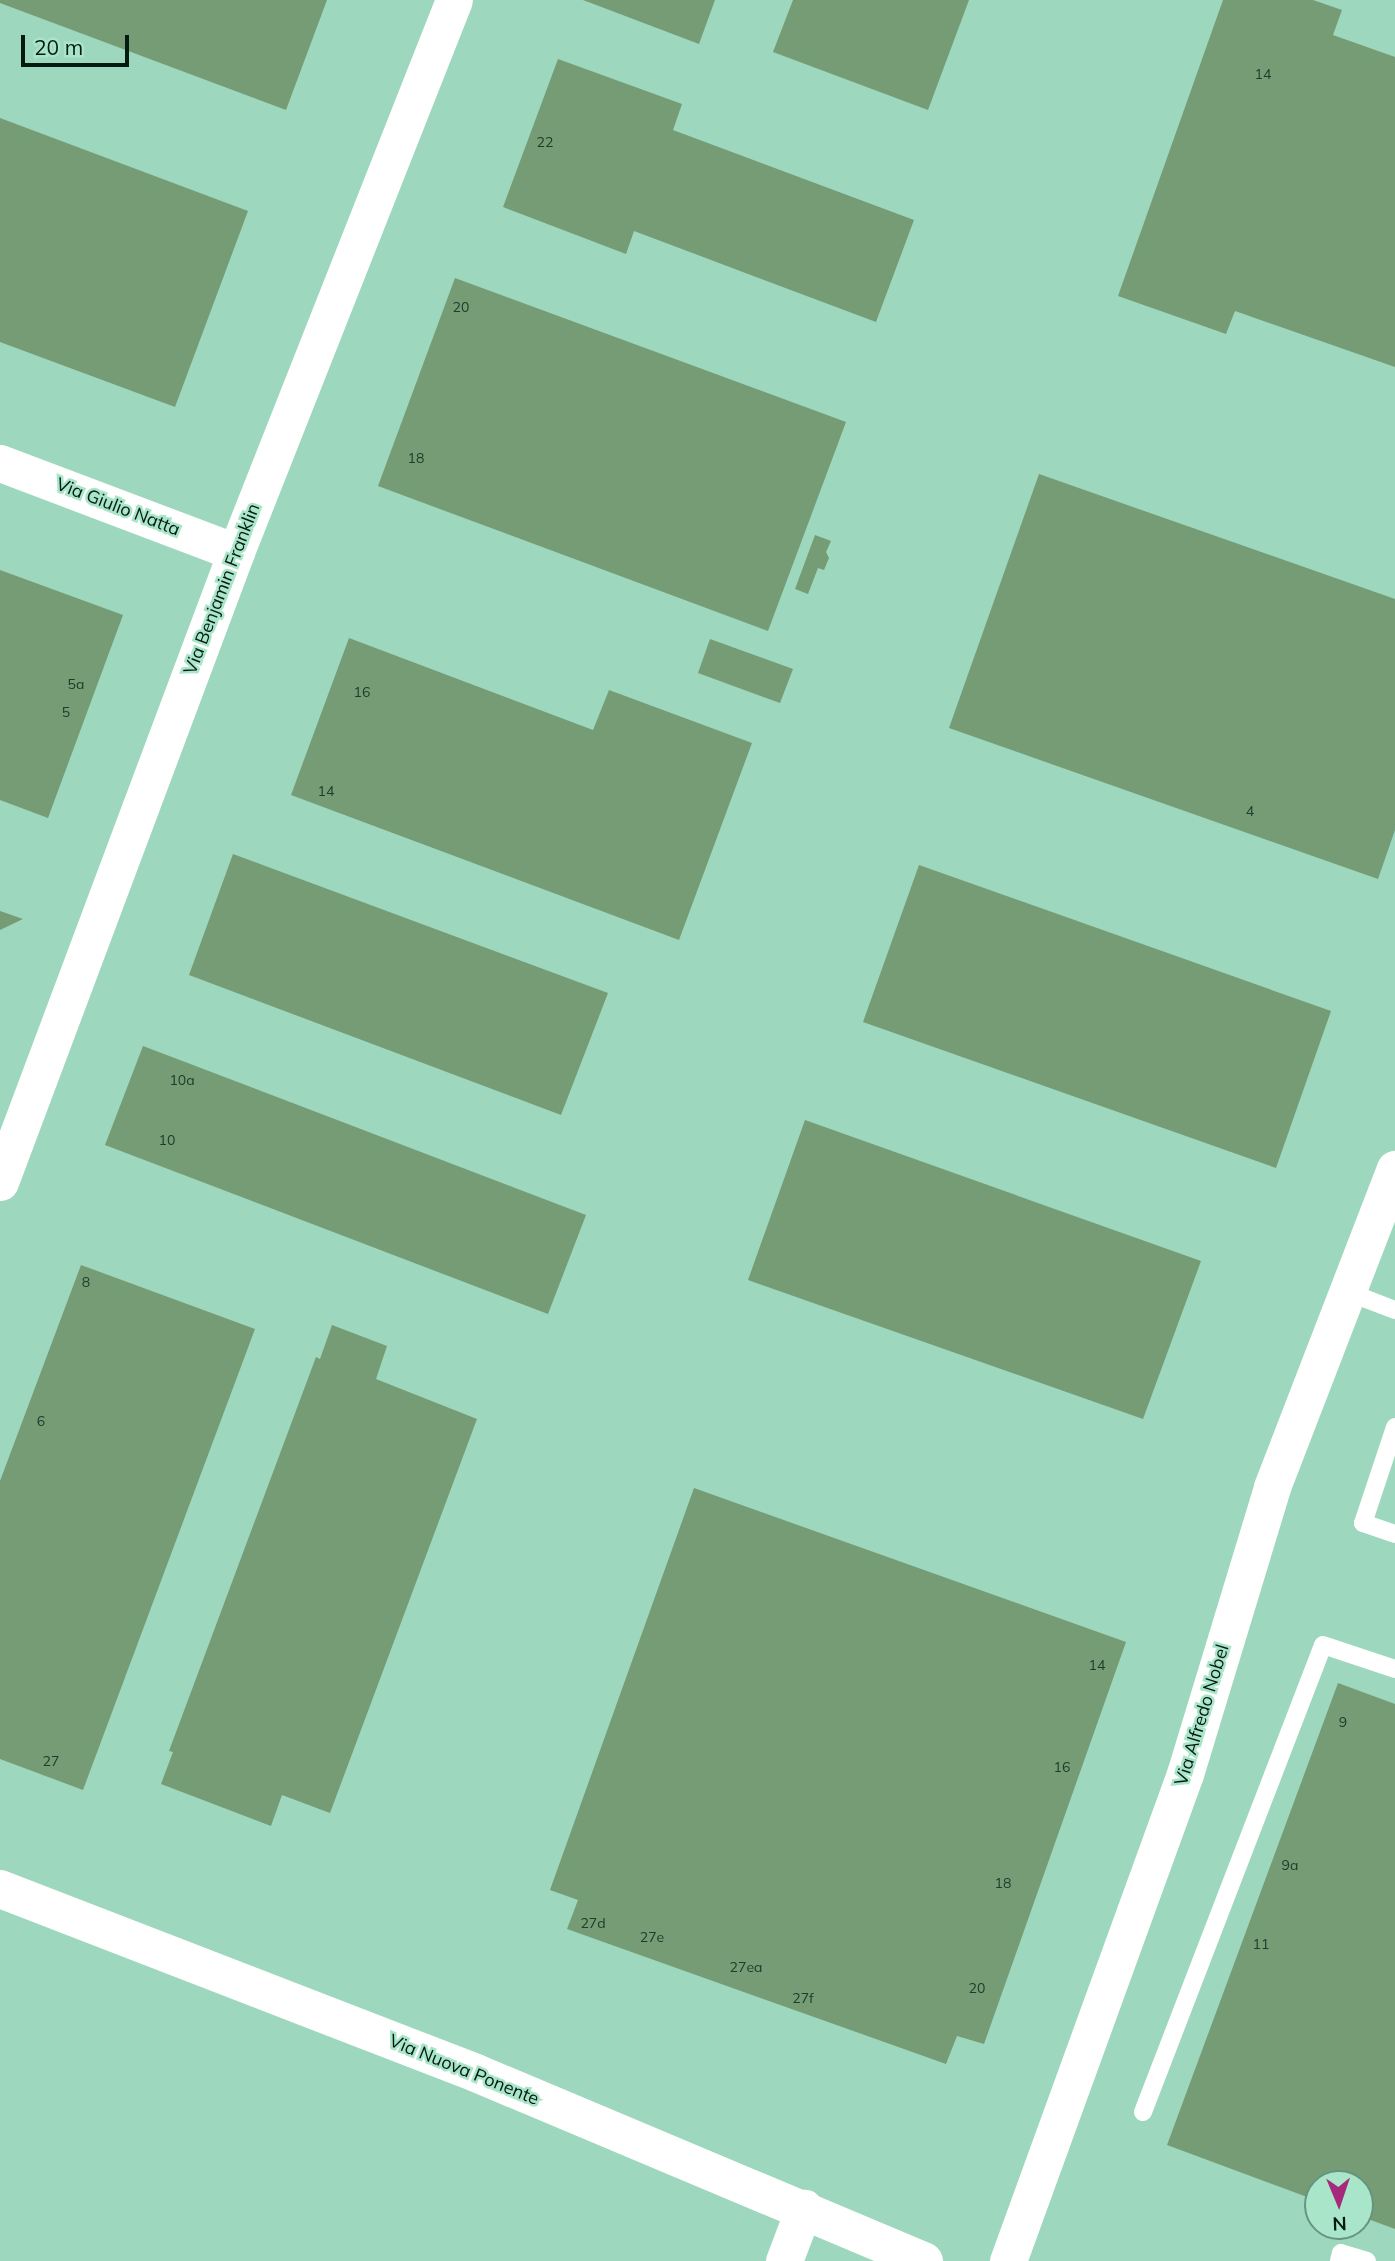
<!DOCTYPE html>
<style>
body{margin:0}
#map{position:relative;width:1395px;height:2261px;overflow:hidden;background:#9dd7bd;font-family:Mulish,sans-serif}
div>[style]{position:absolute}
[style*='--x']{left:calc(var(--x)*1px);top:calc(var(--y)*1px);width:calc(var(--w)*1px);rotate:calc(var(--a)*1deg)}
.building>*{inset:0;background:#759c75}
.service>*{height:18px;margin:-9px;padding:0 9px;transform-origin:9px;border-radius:9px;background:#fff}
.minor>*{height:37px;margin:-18.5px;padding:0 18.5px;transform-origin:18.5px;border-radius:18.5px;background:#fff}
.tertiary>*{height:38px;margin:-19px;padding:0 19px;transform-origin:19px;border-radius:19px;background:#fff}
span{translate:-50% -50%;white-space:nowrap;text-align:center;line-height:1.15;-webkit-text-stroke:5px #a9e5c9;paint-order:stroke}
.number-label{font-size:14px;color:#203b2b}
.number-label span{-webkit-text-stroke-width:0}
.street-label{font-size:18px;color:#041b12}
.north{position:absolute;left:1304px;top:2170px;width:70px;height:70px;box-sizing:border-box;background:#a9e5c9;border:2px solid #679480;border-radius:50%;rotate:178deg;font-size:19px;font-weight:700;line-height:28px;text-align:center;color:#041b12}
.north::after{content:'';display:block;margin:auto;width:24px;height:32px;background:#a6297c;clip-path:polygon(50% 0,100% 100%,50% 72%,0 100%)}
.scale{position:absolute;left:21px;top:35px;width:108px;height:32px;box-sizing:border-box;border:4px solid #041b12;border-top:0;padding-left:9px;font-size:21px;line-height:24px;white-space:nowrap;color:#041b12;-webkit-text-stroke:5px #a9e5c9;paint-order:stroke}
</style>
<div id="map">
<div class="building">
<i style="clip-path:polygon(0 0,327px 0,286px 110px,0 3px)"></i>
<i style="clip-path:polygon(583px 0,715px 0,699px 44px)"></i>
<i style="clip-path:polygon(793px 0,969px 0,928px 110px,773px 52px)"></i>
<i style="clip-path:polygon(1223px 0,1313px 0,1342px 10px,1333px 35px,1395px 57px,1395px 367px,1235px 311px,1226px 334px,1118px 296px)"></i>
<i style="clip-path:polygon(558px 59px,682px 104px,673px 130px,914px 220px,876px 322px,634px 231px,626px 254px,503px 207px)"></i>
<i style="clip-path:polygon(0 118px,248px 211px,175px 407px,0 342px)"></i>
<i style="clip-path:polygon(455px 278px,846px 422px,768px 631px,378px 486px)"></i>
<i style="clip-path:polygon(1039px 474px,1395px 599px,1395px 830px,1378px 879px,949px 728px)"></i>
<i style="clip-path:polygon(815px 535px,831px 541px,826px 552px,829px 558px,824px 570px,818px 568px,808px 594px,795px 589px)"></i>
<i style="clip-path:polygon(0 570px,123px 615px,48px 818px,0 800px)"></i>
<i style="clip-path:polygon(349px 638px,593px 730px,609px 690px,752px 743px,679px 940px,291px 795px)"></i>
<i style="clip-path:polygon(710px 639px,793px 669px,780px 703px,698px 673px)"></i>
<i style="clip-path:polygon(233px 854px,608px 993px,561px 1115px,189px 975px)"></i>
<i style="clip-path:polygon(919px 865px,1331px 1011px,1276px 1168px,863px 1022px)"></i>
<i style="clip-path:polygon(0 911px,23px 919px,0 930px)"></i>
<i style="clip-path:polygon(143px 1046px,586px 1215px,548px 1314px,105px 1145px)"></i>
<i style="clip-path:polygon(805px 1120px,1201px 1261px,1143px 1419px,748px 1280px)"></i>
<i style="clip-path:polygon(81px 1265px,255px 1329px,83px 1790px,0 1759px,0 1481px)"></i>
<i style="clip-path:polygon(332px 1325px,387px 1346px,376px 1379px,477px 1419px,330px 1813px,282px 1795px,271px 1826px,161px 1784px,173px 1752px,169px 1751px,316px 1357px,320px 1359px)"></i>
<i style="clip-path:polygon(694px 1488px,1126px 1642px,984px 2044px,957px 2036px,946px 2064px,567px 1929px,578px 1900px,550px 1890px)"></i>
<i style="clip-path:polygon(1338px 1683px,1395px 1704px,1395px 2229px,1360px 2216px,1360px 2184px,1318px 2184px,1318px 2201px,1167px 2145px)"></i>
</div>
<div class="service">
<i style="--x:1348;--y:1292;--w:50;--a:21"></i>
<i style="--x:1395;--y:1427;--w:101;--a:108.4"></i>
<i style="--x:1363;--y:1523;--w:34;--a:19"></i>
<i style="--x:1143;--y:2112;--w:500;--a:-68.92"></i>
<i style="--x:1323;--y:1645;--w:76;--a:18.4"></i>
<i style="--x:1339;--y:2261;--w:8;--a:-76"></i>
<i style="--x:1341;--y:2253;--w:27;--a:17"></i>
</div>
<div class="minor">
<i style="--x:0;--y:463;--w:252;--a:20.7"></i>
<i style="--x:0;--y:1182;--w:673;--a:-69.46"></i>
<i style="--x:236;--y:552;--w:593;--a:-68.45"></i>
<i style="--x:784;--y:2261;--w:57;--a:-69.3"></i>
<i style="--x:1008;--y:2261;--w:518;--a:-70.03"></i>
<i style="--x:1185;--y:1774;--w:300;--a:-73.1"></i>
<i style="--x:1272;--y:1487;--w:341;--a:-68.9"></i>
</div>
<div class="tertiary">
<i style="--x:0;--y:1889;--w:510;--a:21.13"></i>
<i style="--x:476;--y:2073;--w:486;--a:22.8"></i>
</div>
<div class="number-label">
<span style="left:1263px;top:74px">14</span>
<span style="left:545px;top:142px">22</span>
<span style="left:461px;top:307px">20</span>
<span style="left:416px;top:458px">18</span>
<span style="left:76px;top:684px">5a</span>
<span style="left:362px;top:692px">16</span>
<span style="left:66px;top:712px">5</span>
<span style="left:326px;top:791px">14</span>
<span style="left:1250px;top:811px">4</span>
<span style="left:182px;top:1080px">10a</span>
<span style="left:167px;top:1140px">10</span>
<span style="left:86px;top:1282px">8</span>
<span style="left:41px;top:1421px">6</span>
<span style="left:1097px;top:1665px">14</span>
<span style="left:1343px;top:1722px">9</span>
<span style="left:51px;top:1761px">27</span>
<span style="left:1062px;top:1767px">16</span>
<span style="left:1290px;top:1865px">9a</span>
<span style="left:1003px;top:1883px">18</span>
<span style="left:593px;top:1923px">27d</span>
<span style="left:652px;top:1937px">27e</span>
<span style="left:1261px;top:1944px">11</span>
<span style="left:746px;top:1967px">27ea</span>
<span style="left:977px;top:1988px">20</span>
<span style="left:803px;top:1998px">27f</span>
</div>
<div class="street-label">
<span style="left:118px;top:507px;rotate:21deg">Via Giulio Natta</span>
<span style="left:222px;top:589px;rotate:-69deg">Via Benjamin Franklin</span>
<span style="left:1202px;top:1715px;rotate:-73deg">Via Alfredo Nobel</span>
<span style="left:464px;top:2070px;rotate:22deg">Via Nuova Ponente</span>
</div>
<div class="north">N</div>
<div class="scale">20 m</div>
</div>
